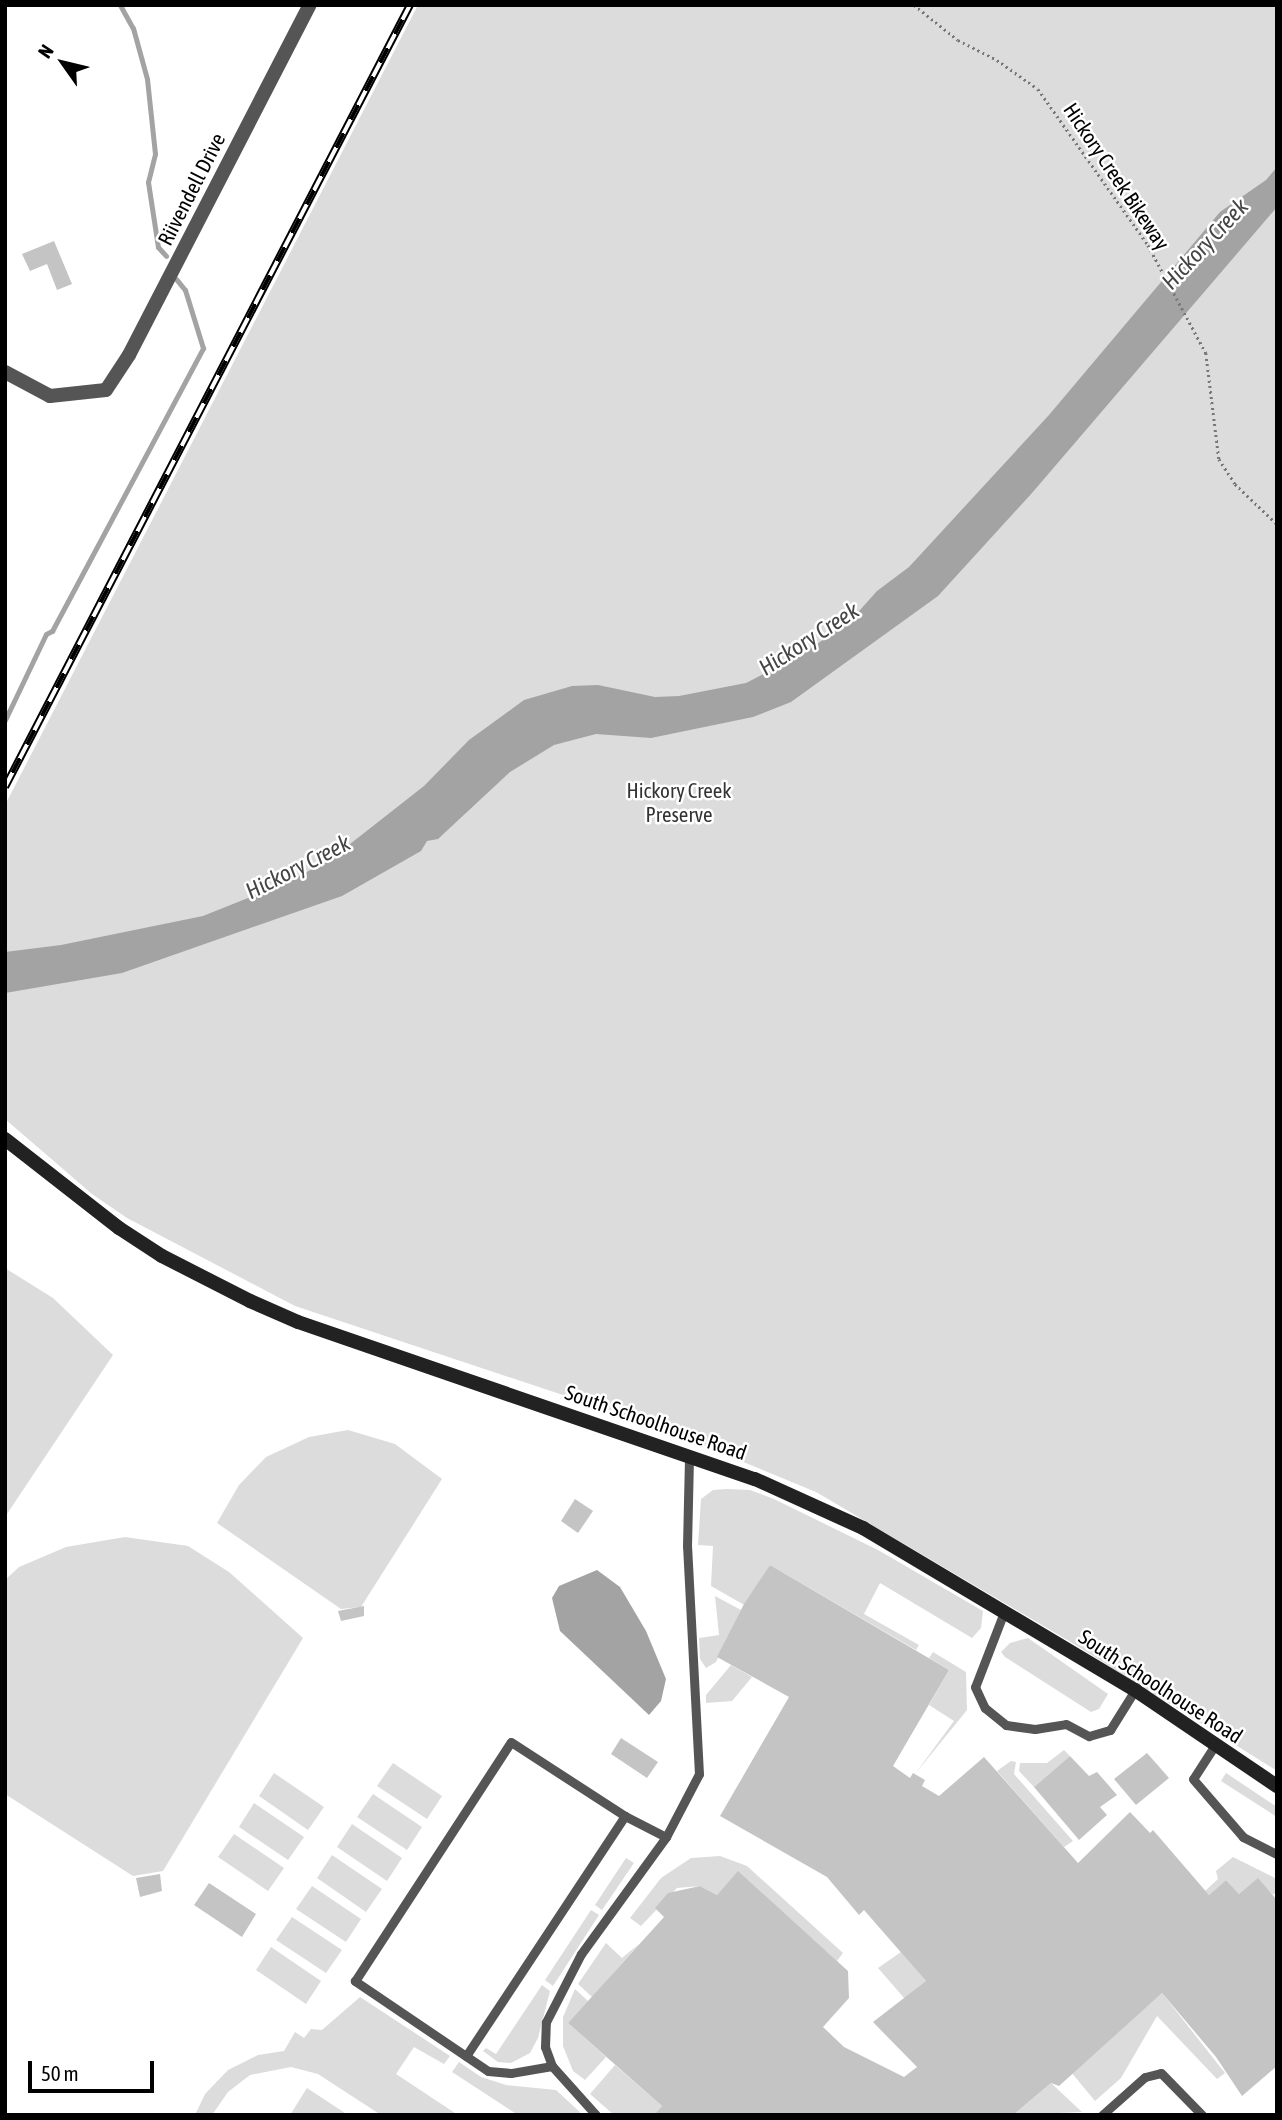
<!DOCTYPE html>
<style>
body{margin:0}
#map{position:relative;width:1282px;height:2120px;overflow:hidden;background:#fff;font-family:"Asap Condensed",sans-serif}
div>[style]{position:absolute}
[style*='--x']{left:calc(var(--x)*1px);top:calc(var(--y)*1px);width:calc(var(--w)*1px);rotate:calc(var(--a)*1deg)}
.green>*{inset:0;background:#dcdcdc}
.water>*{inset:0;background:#a3a3a3}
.stream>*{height:5px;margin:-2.5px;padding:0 2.5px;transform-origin:2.5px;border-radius:2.5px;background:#a3a3a3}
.building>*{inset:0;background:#c4c4c4}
.path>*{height:2.5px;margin-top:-1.25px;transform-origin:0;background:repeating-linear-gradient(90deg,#777 0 2px,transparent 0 5.5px)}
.lane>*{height:9px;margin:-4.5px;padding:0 4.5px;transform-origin:4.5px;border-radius:4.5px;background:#555}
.street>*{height:14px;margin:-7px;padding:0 7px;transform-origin:7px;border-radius:7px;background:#555}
.secondary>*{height:14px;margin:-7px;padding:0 7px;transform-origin:7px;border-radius:7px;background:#222}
.rail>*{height:8px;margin-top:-4px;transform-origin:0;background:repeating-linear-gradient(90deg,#fff 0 16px,#000 0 32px);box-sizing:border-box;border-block:2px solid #000}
span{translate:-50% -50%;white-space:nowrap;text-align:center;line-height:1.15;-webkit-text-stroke:5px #fff;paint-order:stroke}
.street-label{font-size:21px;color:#000}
.park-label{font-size:21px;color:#333}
.water-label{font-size:23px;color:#444;font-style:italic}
.frame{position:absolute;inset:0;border:7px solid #000;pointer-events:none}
.north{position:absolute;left:28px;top:28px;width:70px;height:70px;-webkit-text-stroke:5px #fff;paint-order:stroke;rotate:304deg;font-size:19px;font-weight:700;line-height:28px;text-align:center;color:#000}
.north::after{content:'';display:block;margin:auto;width:24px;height:32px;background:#000;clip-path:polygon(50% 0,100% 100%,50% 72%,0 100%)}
.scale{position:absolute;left:28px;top:2061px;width:126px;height:32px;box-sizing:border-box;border:4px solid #000;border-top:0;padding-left:9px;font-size:21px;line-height:24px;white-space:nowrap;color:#000;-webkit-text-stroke:5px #fff;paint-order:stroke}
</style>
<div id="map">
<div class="green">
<i style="clip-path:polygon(418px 5px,1277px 5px,1277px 1771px,1074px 1644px,816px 1492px,656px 1426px,295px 1306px,127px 1218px,92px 1194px,5px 1119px,5px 805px)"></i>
<i style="clip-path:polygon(5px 1268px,53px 1298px,113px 1355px,5px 1517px)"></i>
<i style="clip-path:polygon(348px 1430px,395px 1444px,442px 1479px,361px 1607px,341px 1609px,217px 1523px,239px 1485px,266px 1457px,309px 1437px)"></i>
<i style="clip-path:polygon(727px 1489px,750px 1490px,774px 1499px,878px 1550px,983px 1611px,981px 1628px,972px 1638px,880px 1583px,864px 1614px,919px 1645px,916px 1650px,770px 1565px,746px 1606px,711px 1586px,713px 1546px,698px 1545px,701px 1499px,713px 1490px)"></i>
<i style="clip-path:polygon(125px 1537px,188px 1546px,229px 1572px,303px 1638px,163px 1871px,133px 1876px,5px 1794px,5px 1580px,19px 1567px,66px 1547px)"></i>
<i style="clip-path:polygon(715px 1596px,741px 1610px,716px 1662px,706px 1668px,700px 1659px,699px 1638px,719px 1635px)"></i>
<i style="clip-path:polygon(1028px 1638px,1108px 1694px,1099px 1709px,1091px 1712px,1005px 1657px,1001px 1652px,1010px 1643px)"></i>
<i style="clip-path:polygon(933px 1652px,966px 1672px,967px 1710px,915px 1774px,954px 1721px,929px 1705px,949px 1670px,929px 1658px)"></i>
<i style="clip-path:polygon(731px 1665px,752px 1677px,732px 1701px,706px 1703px,706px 1695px)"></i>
<i style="clip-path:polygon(1064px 1750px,1070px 1756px,1034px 1787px,1019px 1771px,1020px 1763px,1047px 1763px)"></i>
<i style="clip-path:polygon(1011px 1761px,1016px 1762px,1014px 1774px,1073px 1841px,1064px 1847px,997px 1771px)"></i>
<i style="clip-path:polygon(393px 1763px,442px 1796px,427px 1819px,377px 1786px)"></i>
<i style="clip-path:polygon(274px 1773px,324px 1807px,308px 1830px,259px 1796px)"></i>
<i style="clip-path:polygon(1226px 1773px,1277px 1807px,1277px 1817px,1221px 1781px)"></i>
<i style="clip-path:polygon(373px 1794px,422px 1827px,407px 1850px,357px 1817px)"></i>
<i style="clip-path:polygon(254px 1803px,304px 1837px,288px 1860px,239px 1827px)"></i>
<i style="clip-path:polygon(352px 1824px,402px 1858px,387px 1881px,337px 1847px)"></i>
<i style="clip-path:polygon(234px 1834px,284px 1868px,268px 1891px,218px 1857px)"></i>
<i style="clip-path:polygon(332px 1855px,382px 1889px,366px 1912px,317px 1878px)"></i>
<i style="clip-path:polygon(720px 1856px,747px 1866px,843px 1953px,837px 1961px,738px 1872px,717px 1895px,700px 1886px,677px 1888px,641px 1926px,630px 1918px,661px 1878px,691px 1858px)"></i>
<i style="clip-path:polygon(1233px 1857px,1277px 1879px,1277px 1891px,1273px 1895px,1258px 1879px,1239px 1894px,1226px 1880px,1209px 1895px,1205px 1891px,1218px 1879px,1216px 1871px)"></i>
<i style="clip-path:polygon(626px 1858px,634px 1863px,602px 1910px,595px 1905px)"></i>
<i style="clip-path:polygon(312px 1886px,361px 1919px,346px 1942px,296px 1909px)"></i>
<i style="clip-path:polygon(591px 1910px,599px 1915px,553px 1986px,545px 1980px)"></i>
<i style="clip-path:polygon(292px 1917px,342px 1950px,326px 1973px,276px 1940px)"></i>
<i style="clip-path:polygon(606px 1943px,622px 1958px,639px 1944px,592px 1997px,578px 1984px)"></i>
<i style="clip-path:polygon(271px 1947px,321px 1981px,306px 2004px,256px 1970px)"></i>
<i style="clip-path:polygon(901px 1952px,926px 1981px,905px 1999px,878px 1968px)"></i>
<i style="clip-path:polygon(542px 1985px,550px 1991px,538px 2038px,530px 2053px,511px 2063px,498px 2062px,483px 2051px,486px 2048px,496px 2054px)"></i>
<i style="clip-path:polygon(575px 1989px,588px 2001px,568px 2023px,606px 2057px,585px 2080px,573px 2071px,563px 2046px,563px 2017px)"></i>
<i style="clip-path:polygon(1162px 1993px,1225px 2073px,1217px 2079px,1157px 2016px,1121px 2078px,1095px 2101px,1071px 2072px)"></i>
<i style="clip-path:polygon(360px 1997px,450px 2056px,444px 2064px,414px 2047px,396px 2074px,458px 2115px,381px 2115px,318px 2074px,291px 2067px,250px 2075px,228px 2092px,212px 2115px,195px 2115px,205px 2094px,228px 2070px,258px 2055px,284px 2051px,295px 2032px,304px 2038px,311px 2029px,322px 2030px)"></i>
<i style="clip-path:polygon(459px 2062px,481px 2077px,506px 2085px,556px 2090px,583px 2115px,518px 2115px,452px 2072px)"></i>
<i style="clip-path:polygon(615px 2065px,662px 2106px,654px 2115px,614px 2115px,590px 2094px)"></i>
<i style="clip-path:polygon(1051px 2083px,1082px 2112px,1013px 2115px)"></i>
<i style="clip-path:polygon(307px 2088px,348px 2115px,290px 2115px)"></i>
</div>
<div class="water">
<i style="clip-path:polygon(1277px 167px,1277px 207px,1032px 493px,938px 596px,791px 702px,753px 717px,651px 738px,596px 734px,554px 745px,510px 772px,438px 839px,427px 841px,421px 851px,342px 896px,122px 973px,5px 993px,5px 952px,61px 945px,203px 916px,293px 880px,336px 855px,424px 786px,469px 740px,524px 700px,572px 686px,598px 685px,655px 697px,679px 696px,746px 683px,806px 652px,852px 619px,877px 591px,909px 567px,1049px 415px,1220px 212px,1266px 180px)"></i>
<i style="clip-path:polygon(597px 1570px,620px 1587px,646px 1631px,666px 1679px,661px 1701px,649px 1715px,560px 1631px,552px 1598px,559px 1586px)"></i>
</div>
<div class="stream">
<i style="--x:120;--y:5;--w:26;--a:61"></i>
<i style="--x:133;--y:28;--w:53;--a:74.6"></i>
<i style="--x:147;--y:79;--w:75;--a:83.9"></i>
<i style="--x:155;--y:154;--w:29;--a:104"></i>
<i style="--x:148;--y:182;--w:66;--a:81.3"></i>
<i style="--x:158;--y:247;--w:12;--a:48"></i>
<i style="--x:5;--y:720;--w:95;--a:-64.5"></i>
<i style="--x:46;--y:634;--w:7;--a:-27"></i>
<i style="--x:52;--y:631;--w:321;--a:-61.9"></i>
<i style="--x:203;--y:348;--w:61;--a:-107.2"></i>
<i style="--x:185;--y:290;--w:14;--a:-129"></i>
</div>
<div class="building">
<i style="clip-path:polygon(54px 241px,72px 284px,57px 290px,47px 264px,30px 271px,22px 254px)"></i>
<i style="clip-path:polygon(575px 1499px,593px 1511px,578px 1533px,561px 1521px)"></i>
<i style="clip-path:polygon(770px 1565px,949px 1670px,893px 1766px,910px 1778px,913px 1773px,925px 1780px,922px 1786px,939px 1796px,984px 1757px,1078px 1863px,1130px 1812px,1150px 1833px,1153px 1830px,1209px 1895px,1226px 1880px,1239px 1894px,1258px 1878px,1277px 1900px,1277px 2066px,1242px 2096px,1216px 2057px,1162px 1993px,1059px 2086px,1051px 2083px,1013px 2115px,654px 2115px,662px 2106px,568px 2023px,664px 1917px,655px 1908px,668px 1893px,700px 1886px,717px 1895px,738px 1871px,848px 1971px,849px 1998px,823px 2027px,844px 2047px,904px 2077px,917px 2067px,873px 2022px,926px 1981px,864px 1910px,859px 1915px,827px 1877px,720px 1816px,789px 1697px,717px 1657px,744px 1604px)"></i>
<i style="clip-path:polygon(364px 1606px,364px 1616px,341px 1621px,338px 1611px)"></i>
<i style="clip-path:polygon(621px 1738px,658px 1762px,647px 1778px,611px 1754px)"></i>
<i style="clip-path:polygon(1147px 1753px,1169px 1778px,1136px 1805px,1114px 1779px)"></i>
<i style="clip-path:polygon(1070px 1756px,1089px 1776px,1097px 1772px,1117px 1795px,1100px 1807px,1107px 1815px,1079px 1840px,1034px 1787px)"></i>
<i style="clip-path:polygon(160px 1874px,162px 1891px,140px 1897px,136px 1878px)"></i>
<i style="clip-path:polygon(209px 1883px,256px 1914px,242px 1937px,194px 1905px)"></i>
</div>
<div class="path">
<i style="--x:914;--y:5;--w:56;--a:38.5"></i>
<i style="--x:958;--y:40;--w:44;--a:27.1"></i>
<i style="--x:997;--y:60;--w:50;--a:35.3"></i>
<i style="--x:1038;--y:89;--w:191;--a:54.8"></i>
<i style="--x:1148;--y:245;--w:123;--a:61.8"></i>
<i style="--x:1206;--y:353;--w:107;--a:83"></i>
<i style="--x:1219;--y:459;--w:30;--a:57"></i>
<i style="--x:1235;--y:484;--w:58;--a:43.6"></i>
</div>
<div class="lane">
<i style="--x:1004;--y:1612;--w:80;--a:111.1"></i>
<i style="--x:975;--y:1687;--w:23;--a:65"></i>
<i style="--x:985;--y:1708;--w:27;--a:39"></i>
<i style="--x:1006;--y:1725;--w:29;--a:8"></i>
<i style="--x:1035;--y:1729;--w:31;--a:-9"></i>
<i style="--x:1066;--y:1724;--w:26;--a:28"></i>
<i style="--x:1089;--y:1736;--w:22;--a:-16"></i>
<i style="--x:1110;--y:1730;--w:47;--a:-58"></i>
<i style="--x:1215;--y:1745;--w:40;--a:122.9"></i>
<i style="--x:1193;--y:1779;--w:77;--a:49.2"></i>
<i style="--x:1243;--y:1837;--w:38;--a:27"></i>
<i style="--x:466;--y:2056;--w:288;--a:-56.5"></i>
<i style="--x:552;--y:2066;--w:42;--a:170.3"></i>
<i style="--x:511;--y:2073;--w:23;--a:-175"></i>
<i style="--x:488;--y:2071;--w:161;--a:-145.9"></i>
<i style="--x:355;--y:1981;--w:285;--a:-56.9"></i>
<i style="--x:511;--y:1742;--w:136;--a:33"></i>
<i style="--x:625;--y:1816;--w:46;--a:27.1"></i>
<i style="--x:596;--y:2115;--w:66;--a:-131.9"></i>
<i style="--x:552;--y:2066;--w:20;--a:-110"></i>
<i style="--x:545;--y:2047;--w:25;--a:-88"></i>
<i style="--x:546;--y:2022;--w:76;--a:-62.8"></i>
<i style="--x:581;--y:1954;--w:145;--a:-54"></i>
<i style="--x:666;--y:1837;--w:71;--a:-62.4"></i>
<i style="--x:699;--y:1774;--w:228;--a:-93"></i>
<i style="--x:687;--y:1546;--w:90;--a:-88.7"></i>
<i style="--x:1102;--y:2115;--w:57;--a:-41.5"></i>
<i style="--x:1145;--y:2077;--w:16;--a:-14"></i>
<i style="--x:1161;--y:2073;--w:59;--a:45.7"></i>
</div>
<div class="street">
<i style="--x:5;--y:372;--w:51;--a:28.1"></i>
<i style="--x:50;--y:396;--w:56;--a:-6.1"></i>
<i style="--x:106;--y:390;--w:42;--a:-56.7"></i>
<i style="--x:129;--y:355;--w:394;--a:-62.7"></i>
</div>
<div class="secondary">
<i style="--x:5;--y:1139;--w:145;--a:38"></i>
<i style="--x:119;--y:1228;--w:51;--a:33.1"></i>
<i style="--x:162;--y:1256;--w:99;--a:27.1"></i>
<i style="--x:250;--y:1301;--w:52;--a:23.6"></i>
<i style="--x:298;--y:1322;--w:483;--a:19"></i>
<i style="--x:755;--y:1479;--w:119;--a:24.4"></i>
<i style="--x:863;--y:1528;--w:317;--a:30.8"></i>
<i style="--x:1135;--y:1690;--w:171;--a:34.1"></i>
</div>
<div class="rail">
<i style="--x:5;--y:787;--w:881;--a:-62.62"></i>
</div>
<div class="street-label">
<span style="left:1117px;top:176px;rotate:56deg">Hickory Creek Bikeway</span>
<span style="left:191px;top:189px;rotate:-63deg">Riivendell Drive</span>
<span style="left:656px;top:1422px;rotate:19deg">South Schoolhouse Road</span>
<span style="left:1161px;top:1686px;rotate:33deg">South Schoolhouse Road</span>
</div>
<div class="park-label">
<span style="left:679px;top:802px">Hickory Creek<br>Preserve</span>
</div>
<div class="water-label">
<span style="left:1205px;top:244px;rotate:-47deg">Hickory Creek</span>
<span style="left:809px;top:639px;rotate:-33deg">Hickory Creek</span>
<span style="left:298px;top:867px;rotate:-27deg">Hickory Creek</span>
</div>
<div class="frame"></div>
<div class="north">N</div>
<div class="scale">50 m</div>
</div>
